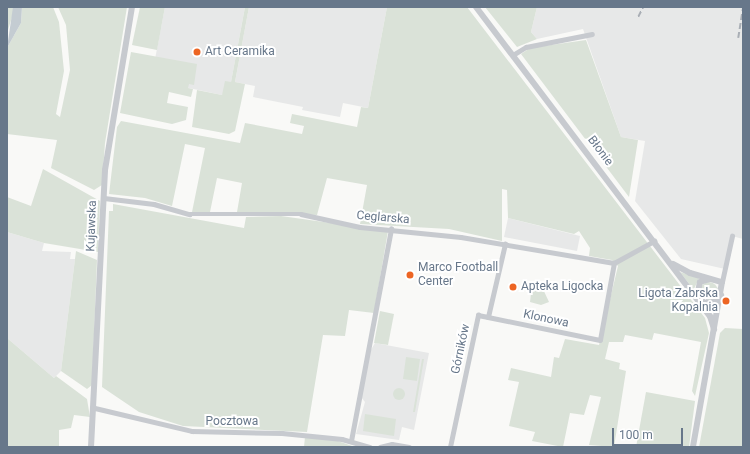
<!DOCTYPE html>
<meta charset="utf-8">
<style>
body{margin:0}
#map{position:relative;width:750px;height:454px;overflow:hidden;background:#f9f9f7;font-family:Roboto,sans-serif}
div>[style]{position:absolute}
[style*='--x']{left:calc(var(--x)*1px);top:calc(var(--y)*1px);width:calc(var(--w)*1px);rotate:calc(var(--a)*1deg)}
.built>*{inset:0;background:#e7e8e8}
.green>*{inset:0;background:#dae2d8}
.round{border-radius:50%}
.water>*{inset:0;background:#c4ccd2}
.minor>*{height:4.5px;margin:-2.25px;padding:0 2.25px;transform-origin:2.25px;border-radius:2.25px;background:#c7cacf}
.tertiary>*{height:6px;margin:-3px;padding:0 3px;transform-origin:3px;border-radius:3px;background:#c7cacf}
.rail>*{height:1.5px;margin-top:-0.75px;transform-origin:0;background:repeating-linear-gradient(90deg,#a9aeb5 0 6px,transparent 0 9px)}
.dots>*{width:11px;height:11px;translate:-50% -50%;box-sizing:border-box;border:2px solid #fff;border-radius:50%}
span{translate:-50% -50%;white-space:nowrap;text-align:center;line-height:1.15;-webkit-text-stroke:4px #fff;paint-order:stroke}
.poi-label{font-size:12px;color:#67778a}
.left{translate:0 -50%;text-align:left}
.right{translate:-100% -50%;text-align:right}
.street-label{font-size:12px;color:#67778a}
.frame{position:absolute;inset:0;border:8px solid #67778a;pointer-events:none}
.scale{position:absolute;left:612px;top:428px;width:71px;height:18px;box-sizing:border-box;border:2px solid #67778a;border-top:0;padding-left:5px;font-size:12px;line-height:14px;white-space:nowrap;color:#67778a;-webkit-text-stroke:3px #fff;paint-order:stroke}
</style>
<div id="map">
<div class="built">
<i style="clip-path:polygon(165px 7px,245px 7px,231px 82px,222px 95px,151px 80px)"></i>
<i style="clip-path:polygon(249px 7px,387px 7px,368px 108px,343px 103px,340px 117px,302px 110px,303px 107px,253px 97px,255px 86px,235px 82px)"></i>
<i style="clip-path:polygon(537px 7px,743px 7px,743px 239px,732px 236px,725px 269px,681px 259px,635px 201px,645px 141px,621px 137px,583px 29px,537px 39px,531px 32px)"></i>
<i style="clip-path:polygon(508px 218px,580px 236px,577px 251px,504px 237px)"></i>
<i style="clip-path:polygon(7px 232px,44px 243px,42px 251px,71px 252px,70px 259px,75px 259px,61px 371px,54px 378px,7px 338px)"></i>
<i style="clip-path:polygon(375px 343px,429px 353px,414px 430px,402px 427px,399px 440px,356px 434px,365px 402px,361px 397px,369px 353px)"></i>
</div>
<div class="green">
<i style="clip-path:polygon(7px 7px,13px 7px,14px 11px,7px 33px)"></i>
<i style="clip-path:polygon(22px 7px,53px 7px,59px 22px,64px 71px,56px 114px,60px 117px,70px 70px,66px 25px,58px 7px,127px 7px,105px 143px,102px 185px,94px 190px,51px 168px,57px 140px,7px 134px,7px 48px,21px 23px)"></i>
<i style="clip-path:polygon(140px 7px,165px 7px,157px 50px,132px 45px)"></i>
<i style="clip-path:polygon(245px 7px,249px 7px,235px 82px,245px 84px,235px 131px,229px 134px,192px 127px,197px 90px,222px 95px,225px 81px,231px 82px)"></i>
<i style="clip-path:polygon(387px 7px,467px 7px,705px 318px,709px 333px,695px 396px,692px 391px,701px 342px,654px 333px,652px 340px,625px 335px,623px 342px,609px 342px,605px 359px,620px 363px,619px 369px,626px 371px,614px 447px,589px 445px,601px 397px,590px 395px,584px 415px,570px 413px,563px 447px,532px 441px,535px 432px,509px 426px,519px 382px,508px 380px,511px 368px,551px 377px,554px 357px,559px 358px,565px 339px,599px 345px,618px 266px,612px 260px,589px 256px,590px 248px,579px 231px,574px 234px,508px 218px,507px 190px,502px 189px,502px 241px,449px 229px,360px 224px,367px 185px,327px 178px,317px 215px,237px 212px,242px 183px,217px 178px,210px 212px,192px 212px,205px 148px,185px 144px,172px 206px,145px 198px,109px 194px,117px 127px,121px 121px,240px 143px,245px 123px,302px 134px,304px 126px,290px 123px,292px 114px,357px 127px,361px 107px,368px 108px)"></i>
<i style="clip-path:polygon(485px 7px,537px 7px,531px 32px,537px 39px,517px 47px)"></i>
<i style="clip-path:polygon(586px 40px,621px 137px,638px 140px,629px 197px,521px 54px,530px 48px)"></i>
<i style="clip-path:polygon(131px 52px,197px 64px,194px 85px,189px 84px,188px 88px,193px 89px,191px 97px,169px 92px,167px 103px,188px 107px,186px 120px,172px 124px,120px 113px)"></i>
<i style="clip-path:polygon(43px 169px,100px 201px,98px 252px,44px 243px,7px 232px,7px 197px,31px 206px)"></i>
<i style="clip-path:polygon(113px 204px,244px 228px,246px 217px,281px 216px,388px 231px,374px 313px,349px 310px,345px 336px,323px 335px,307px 432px,183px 426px,139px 412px,102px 387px,109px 211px,113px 211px)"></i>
<i style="clip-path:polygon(76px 251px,97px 260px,92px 385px,87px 389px,61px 371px)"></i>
<i style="clip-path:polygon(680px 272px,699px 278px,694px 289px,693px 289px)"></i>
<i class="round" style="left:700px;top:282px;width:18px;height:18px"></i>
<i style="clip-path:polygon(532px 285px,542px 287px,549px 302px,541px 305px,530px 302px)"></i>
<i style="clip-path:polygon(380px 311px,394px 314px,388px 345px,374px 343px)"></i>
<i style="clip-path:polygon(725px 328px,743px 329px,743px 447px,699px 447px,720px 333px)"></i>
<i style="clip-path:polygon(7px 338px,54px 378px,56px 376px,87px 399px,90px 417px,74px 415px,71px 428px,59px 430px,59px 447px,7px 447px)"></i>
<i style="clip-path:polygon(406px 357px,420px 359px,417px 381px,403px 379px)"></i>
<i style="clip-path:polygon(422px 359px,424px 359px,415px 412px,413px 412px)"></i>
<i class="round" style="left:393px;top:388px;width:12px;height:12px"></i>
<i style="clip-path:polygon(646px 392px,695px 401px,689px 447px,636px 447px)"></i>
<i style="clip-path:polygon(365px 414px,396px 419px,394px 436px,363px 431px)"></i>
<i style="clip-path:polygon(305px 437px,338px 441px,355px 447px,304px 447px)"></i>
</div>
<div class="water">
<i style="clip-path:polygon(13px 7px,22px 7px,21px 23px,7px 48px)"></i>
</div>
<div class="minor">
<i style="--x:513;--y:55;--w:15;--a:-32"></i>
<i style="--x:526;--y:47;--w:67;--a:-11.1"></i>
<i style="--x:104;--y:198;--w:50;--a:6.8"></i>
<i style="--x:154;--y:204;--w:37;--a:16"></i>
<i style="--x:190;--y:214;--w:111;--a:0"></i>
<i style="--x:301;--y:214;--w:60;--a:12.4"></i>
<i style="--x:360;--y:227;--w:101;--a:5.7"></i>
<i style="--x:461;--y:237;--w:155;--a:9.6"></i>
<i style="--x:614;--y:263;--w:46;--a:-28.8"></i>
<i style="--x:722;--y:282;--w:47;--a:-77.7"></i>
<i style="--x:488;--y:317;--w:114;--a:11.6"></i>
<i style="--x:600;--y:340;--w:78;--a:-79.7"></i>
<i style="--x:95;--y:408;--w:100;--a:13.3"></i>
<i style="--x:192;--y:431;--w:90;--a:1.3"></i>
<i style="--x:282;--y:433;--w:60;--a:5.7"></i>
<i style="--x:342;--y:439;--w:29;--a:16"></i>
<i style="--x:351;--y:441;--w:216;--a:-79.3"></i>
<i style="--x:380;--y:447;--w:12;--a:-14"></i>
<i style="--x:392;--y:444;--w:17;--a:10"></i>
<i style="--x:450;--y:447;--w:135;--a:-78"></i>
<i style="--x:478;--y:315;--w:10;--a:11"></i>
<i style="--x:488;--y:317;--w:75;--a:-76.9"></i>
</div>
<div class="tertiary">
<i style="--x:476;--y:7;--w:388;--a:52.9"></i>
<i style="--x:710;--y:316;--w:14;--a:73"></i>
<i style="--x:673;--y:264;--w:19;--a:28"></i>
<i style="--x:690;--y:273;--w:33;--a:16"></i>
<i style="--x:722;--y:282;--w:168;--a:100"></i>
<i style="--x:697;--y:297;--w:15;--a:-79"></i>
<i style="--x:700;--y:282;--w:10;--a:-17"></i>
<i style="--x:700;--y:301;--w:11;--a:10"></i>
<i style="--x:711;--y:303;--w:13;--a:-39"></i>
<i style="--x:91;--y:447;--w:277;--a:-87.1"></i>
<i style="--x:105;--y:170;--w:165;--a:-80.6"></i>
</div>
<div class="rail">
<i style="--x:638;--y:17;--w:11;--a:-63"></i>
<i style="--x:738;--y:38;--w:30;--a:-81"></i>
</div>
<div class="dots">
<i style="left:197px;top:52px;background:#ed6523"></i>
<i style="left:410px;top:275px;background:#ed6523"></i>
<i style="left:513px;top:287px;background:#ed6523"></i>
<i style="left:726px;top:301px;background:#ed6523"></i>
</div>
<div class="poi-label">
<span class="left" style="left:205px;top:52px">Art Ceramika</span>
<span class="left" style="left:418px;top:275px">Marco Football<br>Center</span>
<span class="left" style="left:521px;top:287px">Apteka Ligocka</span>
<span class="right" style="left:718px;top:301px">Ligota Zabrska<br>Kopalnia</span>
</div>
<div class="street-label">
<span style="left:600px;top:151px;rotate:53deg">Błonie</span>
<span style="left:383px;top:218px;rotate:5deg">Ceglarska</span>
<span style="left:92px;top:226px;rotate:-88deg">Kujawska</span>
<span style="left:546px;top:319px;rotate:12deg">Klonowa</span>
<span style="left:461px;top:349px;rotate:-78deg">Górników</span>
<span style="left:232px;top:422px">Pocztowa</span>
</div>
<div class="frame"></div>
<div class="scale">100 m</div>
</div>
